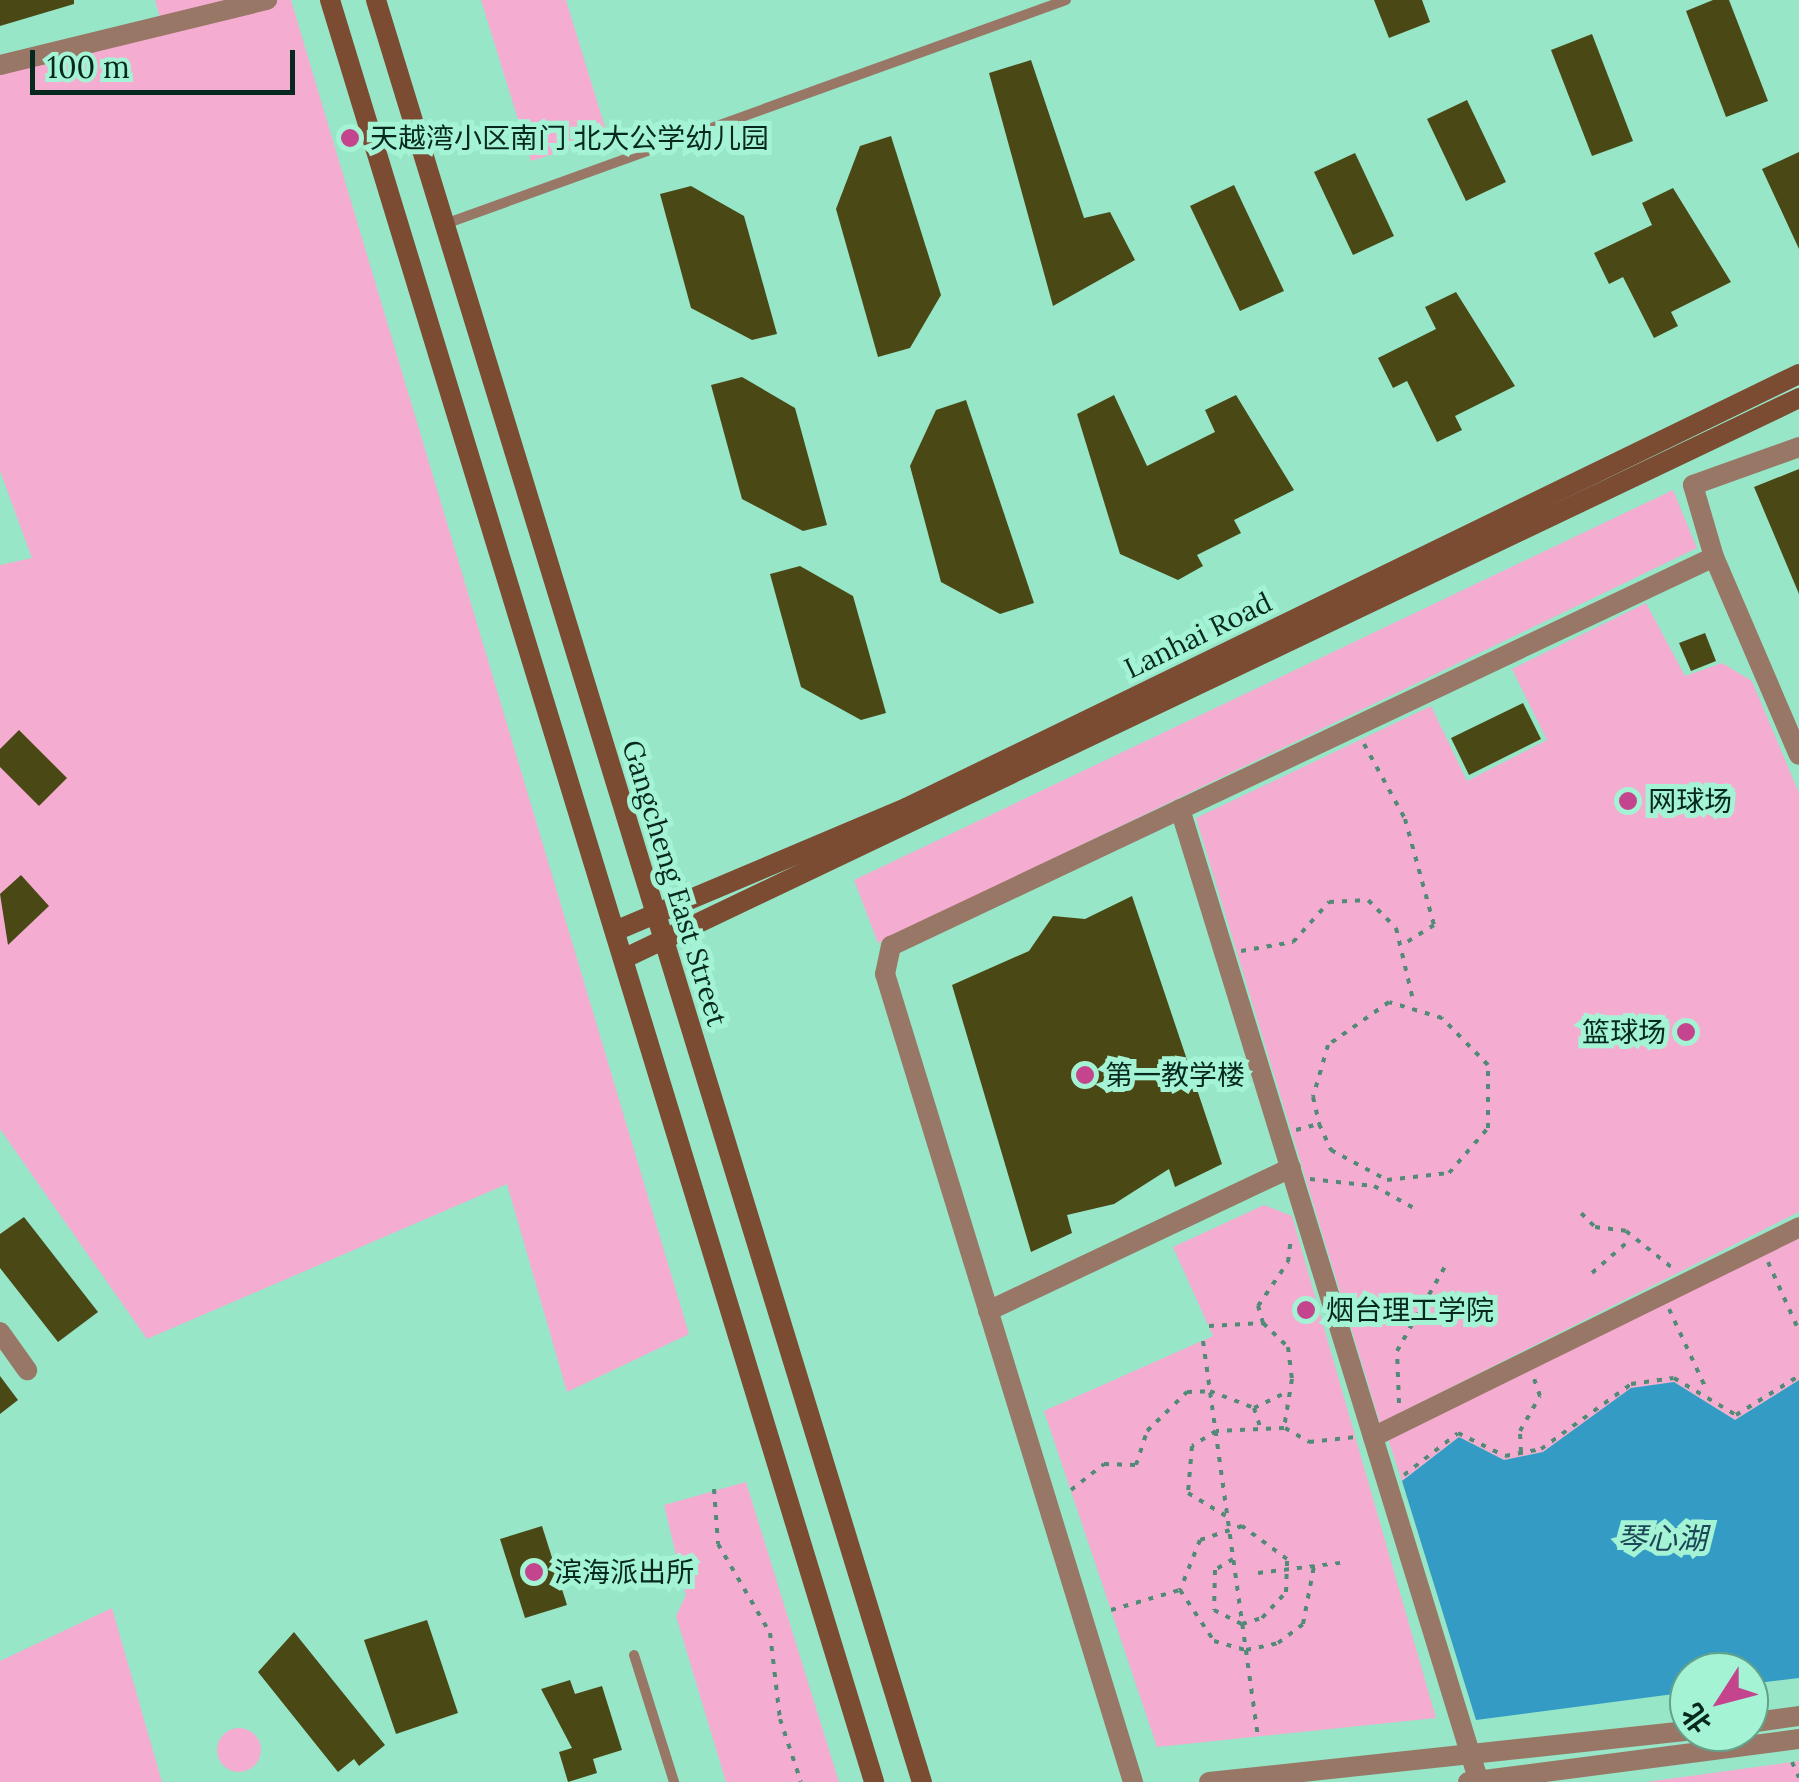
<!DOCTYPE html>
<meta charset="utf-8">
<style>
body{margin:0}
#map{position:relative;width:1799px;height:1782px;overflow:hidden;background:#97e6c8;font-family:Lora,"Noto Sans SC",serif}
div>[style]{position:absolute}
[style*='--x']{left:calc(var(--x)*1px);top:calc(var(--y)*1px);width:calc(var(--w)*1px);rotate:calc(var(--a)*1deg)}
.green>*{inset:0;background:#f4add0}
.round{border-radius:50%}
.water>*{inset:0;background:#349cc4}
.building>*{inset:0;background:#4a4916}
.path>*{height:4px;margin-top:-2px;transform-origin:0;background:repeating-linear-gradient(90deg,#518a76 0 5px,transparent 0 13px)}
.lane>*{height:10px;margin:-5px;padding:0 5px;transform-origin:5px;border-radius:5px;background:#976}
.street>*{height:20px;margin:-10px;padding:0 10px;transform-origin:10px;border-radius:10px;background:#976}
.secondary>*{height:20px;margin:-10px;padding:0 10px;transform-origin:10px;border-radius:10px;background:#7b4b32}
.dots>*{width:28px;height:28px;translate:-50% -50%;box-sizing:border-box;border:5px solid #a4f3d5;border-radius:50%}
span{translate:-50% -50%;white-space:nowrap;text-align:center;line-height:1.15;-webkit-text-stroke:10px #a4f3d5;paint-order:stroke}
.poi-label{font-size:28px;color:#06281e}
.left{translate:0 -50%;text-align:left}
.right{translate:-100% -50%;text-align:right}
.street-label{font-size:28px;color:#06281e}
.water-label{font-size:30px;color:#1d4759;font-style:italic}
.north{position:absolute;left:1669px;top:1652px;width:100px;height:100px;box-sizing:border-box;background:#a4f3d5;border:2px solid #65a28c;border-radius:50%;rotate:234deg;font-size:28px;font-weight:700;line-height:40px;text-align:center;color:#06281e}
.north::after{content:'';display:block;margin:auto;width:35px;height:45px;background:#c5448e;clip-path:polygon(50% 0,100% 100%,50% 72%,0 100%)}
.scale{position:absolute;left:30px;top:50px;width:265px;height:45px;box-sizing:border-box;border:5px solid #06281e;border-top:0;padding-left:12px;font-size:30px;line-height:35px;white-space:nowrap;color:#06281e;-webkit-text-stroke:8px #a4f3d5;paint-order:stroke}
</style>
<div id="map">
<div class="green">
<i style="clip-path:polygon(155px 0,291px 0,689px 1334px,567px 1392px,507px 1184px,147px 1339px,0 1129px,0 565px,32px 558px,0 471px,0 65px,162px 25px)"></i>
<i style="clip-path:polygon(481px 0,566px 0,608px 137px,531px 161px)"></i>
<i style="clip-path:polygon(1673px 490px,1697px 548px,878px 943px,854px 880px)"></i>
<i style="clip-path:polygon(1646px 603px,1685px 676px,1722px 663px,1752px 681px,1799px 793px,1799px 1212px,1380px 1423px,1196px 818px,1431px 706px,1467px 781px,1547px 740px,1512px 669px)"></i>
<i style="clip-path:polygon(1264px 1205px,1292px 1216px,1436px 1718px,1157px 1747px,1044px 1411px,1213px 1336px,1173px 1247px)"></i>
<i style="clip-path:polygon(1799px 1236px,1799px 1380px,1735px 1420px,1674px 1382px,1632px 1388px,1543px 1452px,1504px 1460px,1459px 1437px,1402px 1481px,1388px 1439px)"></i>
<i style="clip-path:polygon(746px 1482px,839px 1782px,726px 1782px,676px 1616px,686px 1595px,664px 1505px)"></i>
<i style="clip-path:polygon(112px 1608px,162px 1782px,0 1782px,0 1661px)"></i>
<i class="round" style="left:217px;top:1728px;width:44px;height:44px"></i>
<i style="clip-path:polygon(1799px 1761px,1799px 1782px,1646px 1782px,1792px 1762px)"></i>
</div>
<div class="water">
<i style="clip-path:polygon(1799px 1380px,1799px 1678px,1749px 1684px,1749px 1672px,1689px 1672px,1689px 1692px,1476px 1720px,1402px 1481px,1459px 1437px,1504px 1460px,1543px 1452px,1631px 1388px,1674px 1382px,1735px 1420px)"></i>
</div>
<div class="building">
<i style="clip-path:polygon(0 0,74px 0,74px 4px,0 26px)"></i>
<i style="clip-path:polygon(1374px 0,1422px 0,1430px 22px,1389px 38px)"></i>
<i style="clip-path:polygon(1713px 0,1729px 0,1768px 101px,1726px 117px,1686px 11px)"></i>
<i style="clip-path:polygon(1592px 34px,1633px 141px,1592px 156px,1551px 50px)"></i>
<i style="clip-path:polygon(1031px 60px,1084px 218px,1110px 212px,1135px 260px,1053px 306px,989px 73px)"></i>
<i style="clip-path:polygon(1467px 100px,1506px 182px,1466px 201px,1427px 119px)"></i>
<i style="clip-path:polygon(891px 136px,941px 295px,910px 348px,878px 357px,836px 209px,860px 146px)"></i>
<i style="clip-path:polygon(1799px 152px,1799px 249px,1762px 169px)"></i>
<i style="clip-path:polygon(1355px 153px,1394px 236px,1353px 255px,1314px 172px)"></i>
<i style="clip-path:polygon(1234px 185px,1284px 291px,1240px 311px,1190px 206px)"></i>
<i style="clip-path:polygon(691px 186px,744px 216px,777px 334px,752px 340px,691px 308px,660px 194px)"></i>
<i style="clip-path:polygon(1673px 188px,1731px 282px,1671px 312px,1678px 326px,1654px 338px,1623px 277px,1609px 284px,1594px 253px,1652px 225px,1642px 203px)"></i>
<i style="clip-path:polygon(1456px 292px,1515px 386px,1455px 416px,1462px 430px,1437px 442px,1407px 381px,1393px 388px,1378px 358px,1436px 329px,1425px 307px)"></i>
<i style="clip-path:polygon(742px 377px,795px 408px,827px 525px,803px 531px,742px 499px,711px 385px)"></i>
<i style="clip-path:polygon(1114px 395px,1147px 466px,1215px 432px,1205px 410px,1236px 395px,1294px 490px,1234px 520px,1241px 533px,1197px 555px,1203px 566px,1178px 580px,1120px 554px,1077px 414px)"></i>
<i style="clip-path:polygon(966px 400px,1034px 603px,1000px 614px,941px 582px,910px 466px,936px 410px)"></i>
<i style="clip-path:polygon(1799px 469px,1799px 594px,1754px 487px)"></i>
<i style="clip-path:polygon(800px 566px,853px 596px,886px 713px,861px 720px,801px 687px,770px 574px)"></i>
<i style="clip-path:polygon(1705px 633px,1716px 661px,1691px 671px,1679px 643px)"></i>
<i style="clip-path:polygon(1523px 703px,1541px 739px,1469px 775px,1451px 738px)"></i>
<i style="clip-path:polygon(19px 730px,67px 778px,39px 806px,0 767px,0 749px)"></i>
<i style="clip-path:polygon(21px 875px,49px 906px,8px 945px,0 894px)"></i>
<i style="clip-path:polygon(1132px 896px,1222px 1164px,1175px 1187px,1169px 1169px,1114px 1204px,1067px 1215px,1072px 1233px,1031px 1252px,952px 985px,1029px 951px,1053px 916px,1085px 919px)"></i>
<i style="clip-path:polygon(24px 1217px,98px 1312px,58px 1342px,0 1268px,0 1234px)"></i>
<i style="clip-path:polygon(0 1376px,18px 1400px,0 1414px)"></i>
<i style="clip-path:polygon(542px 1526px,567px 1605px,525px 1618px,500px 1539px)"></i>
<i style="clip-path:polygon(427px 1620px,458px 1713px,396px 1734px,364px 1640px)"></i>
<i style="clip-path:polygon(294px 1632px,385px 1745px,359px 1766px,354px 1759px,338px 1772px,258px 1672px)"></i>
<i style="clip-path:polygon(570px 1680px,575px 1694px,602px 1686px,622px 1750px,593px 1759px,597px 1773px,568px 1782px,559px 1752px,572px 1748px,541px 1689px)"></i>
</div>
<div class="path">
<i style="--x:1364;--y:744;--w:85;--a:61.3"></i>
<i style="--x:1405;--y:819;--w:110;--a:74.7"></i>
<i style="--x:1434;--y:925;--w:36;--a:148"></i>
<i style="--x:1241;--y:951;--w:53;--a:-9.8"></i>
<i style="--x:1293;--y:942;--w:54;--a:-48"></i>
<i style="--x:1329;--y:902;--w:39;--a:-3"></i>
<i style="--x:1368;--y:900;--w:40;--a:45"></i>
<i style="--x:1396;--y:928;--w:78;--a:76.7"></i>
<i style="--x:1296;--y:1130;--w:24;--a:-15"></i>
<i style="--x:1319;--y:1124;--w:29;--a:65"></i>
<i style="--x:1331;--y:1150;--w:64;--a:28.2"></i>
<i style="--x:1387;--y:1180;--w:62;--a:-6.4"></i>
<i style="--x:1449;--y:1173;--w:60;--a:-49.1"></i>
<i style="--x:1488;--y:1128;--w:63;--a:-90"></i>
<i style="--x:1488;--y:1065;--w:66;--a:-134.4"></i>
<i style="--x:1442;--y:1018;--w:55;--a:-163.2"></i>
<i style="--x:1389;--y:1002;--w:75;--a:144.8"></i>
<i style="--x:1328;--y:1045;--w:54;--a:106.1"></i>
<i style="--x:1313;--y:1097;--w:28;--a:77"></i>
<i style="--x:1310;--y:1179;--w:64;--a:6.2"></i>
<i style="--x:1374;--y:1186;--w:46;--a:28.8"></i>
<i style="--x:1581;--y:1213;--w:20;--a:45"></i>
<i style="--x:1595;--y:1227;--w:31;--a:7"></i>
<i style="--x:1626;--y:1231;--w:63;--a:38.5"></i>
<i style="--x:1768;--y:1262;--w:76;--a:65.8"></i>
<i style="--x:1592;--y:1273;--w:52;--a:-41.1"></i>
<i style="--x:1669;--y:1309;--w:90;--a:65.1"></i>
<i style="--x:1263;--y:1323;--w:18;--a:-106"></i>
<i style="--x:1258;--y:1306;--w:53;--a:-55.7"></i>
<i style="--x:1288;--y:1262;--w:23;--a:-83"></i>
<i style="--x:1209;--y:1326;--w:54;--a:-3.2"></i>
<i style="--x:1263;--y:1323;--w:35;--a:44"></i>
<i style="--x:1288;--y:1347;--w:32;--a:83"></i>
<i style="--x:1292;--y:1379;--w:50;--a:99.3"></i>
<i style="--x:1284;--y:1428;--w:68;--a:177.5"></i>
<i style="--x:1216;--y:1431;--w:28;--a:148"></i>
<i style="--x:1192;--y:1446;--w:47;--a:94.9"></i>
<i style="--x:1188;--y:1493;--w:44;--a:31.2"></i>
<i style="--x:1203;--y:1341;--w:400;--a:82.1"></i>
<i style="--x:1399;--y:1403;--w:52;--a:-92.2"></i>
<i style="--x:1397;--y:1351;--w:101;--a:-60.4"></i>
<i style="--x:1254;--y:1408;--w:25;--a:72"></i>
<i style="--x:1285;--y:1428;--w:28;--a:30"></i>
<i style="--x:1309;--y:1442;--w:47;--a:-6.1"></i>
<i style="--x:1521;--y:1452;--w:21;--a:-93"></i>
<i style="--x:1520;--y:1431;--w:40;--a:-60.3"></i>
<i style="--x:1540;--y:1396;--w:18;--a:-109"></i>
<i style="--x:1404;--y:1475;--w:68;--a:-37.9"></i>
<i style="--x:1458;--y:1433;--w:52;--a:26.1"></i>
<i style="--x:1505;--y:1456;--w:37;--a:-11"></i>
<i style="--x:1541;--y:1449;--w:111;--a:-35.8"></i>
<i style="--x:1631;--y:1384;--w:43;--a:-7.9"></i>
<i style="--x:1674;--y:1378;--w:72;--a:30.8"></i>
<i style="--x:1736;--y:1415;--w:74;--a:-31.8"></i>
<i style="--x:714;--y:1489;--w:55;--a:85.8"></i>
<i style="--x:718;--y:1544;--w:103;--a:59.7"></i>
<i style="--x:770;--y:1633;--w:87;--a:83.4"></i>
<i style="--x:780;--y:1719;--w:66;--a:71.6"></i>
<i style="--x:1071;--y:1490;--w:42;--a:-38.2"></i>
<i style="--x:1104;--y:1464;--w:32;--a:2"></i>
<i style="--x:1136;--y:1465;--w:36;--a:-72"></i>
<i style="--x:1147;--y:1431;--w:56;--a:-44.3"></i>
<i style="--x:1187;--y:1392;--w:23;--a:-2"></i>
<i style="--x:1210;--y:1391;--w:47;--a:21.1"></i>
<i style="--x:1254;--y:1408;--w:32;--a:-26"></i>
<i style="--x:1233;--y:1559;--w:21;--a:149"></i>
<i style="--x:1215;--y:1570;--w:40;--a:91.4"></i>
<i style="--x:1214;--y:1610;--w:31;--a:27"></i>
<i style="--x:1242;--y:1624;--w:21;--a:-17"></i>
<i style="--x:1262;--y:1618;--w:35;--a:-47"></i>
<i style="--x:1286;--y:1592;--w:33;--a:-88"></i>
<i style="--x:1287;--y:1559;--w:56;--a:-143.7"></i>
<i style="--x:1242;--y:1526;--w:44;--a:161.6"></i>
<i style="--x:1200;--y:1540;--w:54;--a:111.8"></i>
<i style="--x:1180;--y:1590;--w:61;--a:56.3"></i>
<i style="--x:1214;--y:1641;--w:33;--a:16"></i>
<i style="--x:1246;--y:1650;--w:33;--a:-12"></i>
<i style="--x:1278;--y:1643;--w:31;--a:-37"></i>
<i style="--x:1303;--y:1624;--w:59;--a:-79.3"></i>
<i style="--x:1258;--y:1573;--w:83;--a:-7"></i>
<i style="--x:1111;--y:1610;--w:72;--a:-16.2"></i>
<i style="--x:1792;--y:1762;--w:17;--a:66"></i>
</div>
<div class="lane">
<i style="--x:445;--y:224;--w:660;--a:-19.83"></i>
<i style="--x:634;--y:1655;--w:133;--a:72.5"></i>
</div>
<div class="street">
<i style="--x:0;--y:65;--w:275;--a:-13.7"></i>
<i style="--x:1714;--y:557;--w:75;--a:-106.3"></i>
<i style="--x:1693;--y:485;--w:113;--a:-19.7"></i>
<i style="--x:1180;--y:809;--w:1018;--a:72.92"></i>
<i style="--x:988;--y:1311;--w:335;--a:-25.3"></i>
<i style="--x:0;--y:1332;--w:47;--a:54.6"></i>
<i style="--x:1373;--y:1437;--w:475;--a:-26.2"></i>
<i style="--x:1749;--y:1723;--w:50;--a:-8"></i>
<i style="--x:1133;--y:1782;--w:845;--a:-107.06"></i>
<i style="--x:885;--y:974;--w:29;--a:-78"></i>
<i style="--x:891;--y:946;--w:910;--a:-25.3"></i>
<i style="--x:1714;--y:557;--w:215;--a:66.8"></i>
<i style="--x:1209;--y:1782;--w:483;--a:-6.1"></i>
<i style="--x:1468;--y:1782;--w:334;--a:-7.4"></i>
</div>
<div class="secondary">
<i style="--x:330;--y:0;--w:1863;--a:73.02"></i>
<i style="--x:376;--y:0;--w:1864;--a:72.97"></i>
<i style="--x:615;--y:931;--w:316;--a:-22.9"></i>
<i style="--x:906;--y:808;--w:993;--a:-25.92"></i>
<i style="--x:625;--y:958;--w:1301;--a:-25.5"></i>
</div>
<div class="dots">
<i style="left:350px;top:138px;background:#c5448e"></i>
<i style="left:1628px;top:801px;background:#c5448e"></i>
<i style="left:1686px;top:1032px;background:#c5448e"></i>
<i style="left:1085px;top:1075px;background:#c5448e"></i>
<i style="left:1306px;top:1310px;background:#c5448e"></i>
<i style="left:534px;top:1572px;background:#c5448e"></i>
</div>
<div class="poi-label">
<span class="left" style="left:370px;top:138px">天越湾小区南门 北大公学幼儿园</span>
<span class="left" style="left:1648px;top:801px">网球场</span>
<span class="right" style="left:1666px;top:1032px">篮球场</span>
<span class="left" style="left:1105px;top:1075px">第一教学楼</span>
<span class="left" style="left:1326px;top:1310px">烟台理工学院</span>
<span class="left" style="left:554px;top:1572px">滨海派出所</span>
</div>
<div class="street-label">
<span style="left:1198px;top:635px;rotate:-26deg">Lanhai Road</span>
<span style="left:675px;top:883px;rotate:73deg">Gangcheng East Street</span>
</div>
<div class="water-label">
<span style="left:1662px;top:1538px">琴心湖</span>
</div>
<div class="north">北</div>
<div class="scale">100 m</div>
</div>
